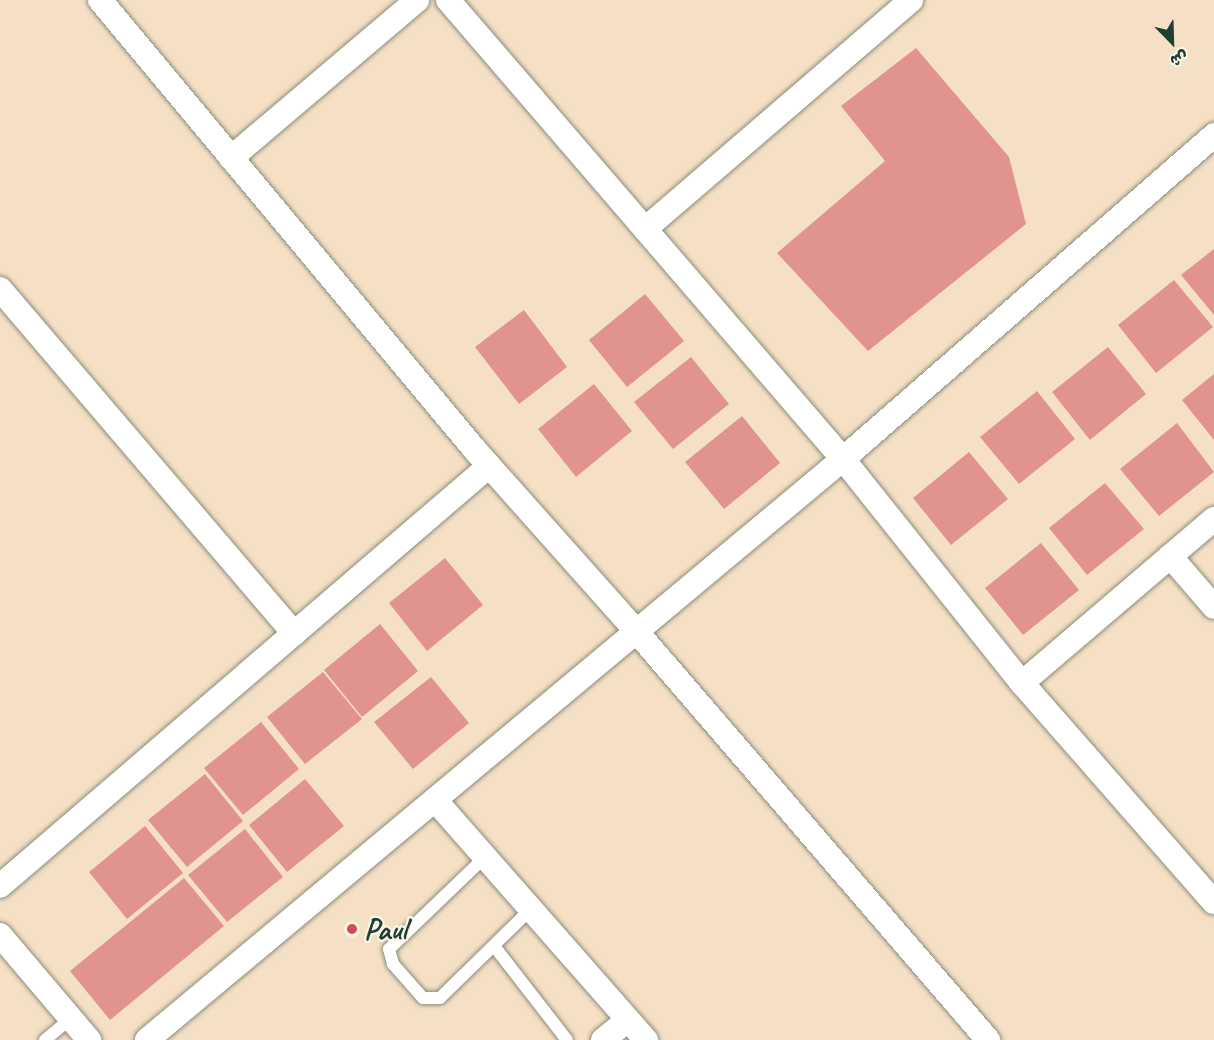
<!DOCTYPE html>
<meta charset="utf-8">
<style>
body{margin:0}
#map{position:relative;width:1214px;height:1040px;overflow:hidden;background:#f6e0c5;font-family:Caveat,"Playpen Sans Arabic",sans-serif}
div>[style]{position:absolute}
[style*='--x']{left:calc(var(--x)*1px);top:calc(var(--y)*1px);width:calc(var(--w)*1px);rotate:calc(var(--a)*1deg)}
.building>*{inset:0;background:#e0938f}
.roads{filter:drop-shadow(0 0 2px #8a8e7c) drop-shadow(0 0 2px #8a8e7c)}
.service>*{height:12px;margin:-6px;padding:0 6px;transform-origin:6px;border-radius:6px;background:#fff}
.minor>*{height:24px;margin:-12px;padding:0 12px;transform-origin:12px;border-radius:12px;background:#fff}
.dots>*{width:16px;height:16px;translate:-50% -50%;box-sizing:border-box;border:3px solid #fcf5e5;border-radius:50%}
span{translate:-50% -50%;white-space:nowrap;text-align:center;line-height:1.15;-webkit-text-stroke:4.5px #fcf5e5;paint-order:stroke}
.poi-label{font-size:30px;color:#1f3d34;font-weight:700}
.left{translate:0 -50%;text-align:left}
.north{position:absolute;left:1142px;top:12px;width:60px;height:60px;-webkit-text-stroke:4px #fcf5e5;paint-order:stroke;rotate:157deg;font-size:16px;font-weight:700;line-height:24px;text-align:center;color:#1f3d34}
.north::after{content:'';display:block;margin:auto;width:21px;height:27px;background:#1f3d34;clip-path:polygon(50% 0,100% 100%,50% 72%,0 100%)}
</style>
<div id="map">
<div class="building">
<i style="clip-path:polygon(916px 48px,1009px 157px,1026px 224px,868px 351px,777px 253px,885px 161px,841px 106px)"></i>
<i style="clip-path:polygon(1214px 249px,1214px 315px,1181px 275px)"></i>
<i style="clip-path:polygon(1174px 280px,1213px 327px,1156px 373px,1118px 325px)"></i>
<i style="clip-path:polygon(645px 294px,684px 341px,627px 387px,589px 340px)"></i>
<i style="clip-path:polygon(524px 310px,567px 367px,519px 404px,475px 347px)"></i>
<i style="clip-path:polygon(1108px 347px,1146px 394px,1090px 440px,1052px 392px)"></i>
<i style="clip-path:polygon(691px 357px,729px 404px,673px 449px,634px 402px)"></i>
<i style="clip-path:polygon(1214px 374px,1214px 440px,1182px 400px)"></i>
<i style="clip-path:polygon(594px 384px,632px 431px,576px 477px,538px 429px)"></i>
<i style="clip-path:polygon(1037px 391px,1075px 439px,1019px 484px,980px 437px)"></i>
<i style="clip-path:polygon(742px 416px,780px 463px,724px 509px,685px 462px)"></i>
<i style="clip-path:polygon(1177px 423px,1214px 472px,1159px 516px,1120px 469px)"></i>
<i style="clip-path:polygon(969px 452px,1008px 499px,951px 545px,913px 498px)"></i>
<i style="clip-path:polygon(1105px 483px,1144px 529px,1087px 575px,1049px 528px)"></i>
<i style="clip-path:polygon(1041px 543px,1079px 590px,1023px 635px,985px 588px)"></i>
<i style="clip-path:polygon(445px 558px,483px 605px,427px 651px,389px 603px)"></i>
<i style="clip-path:polygon(380px 624px,418px 671px,362px 717px,324px 670px)"></i>
<i style="clip-path:polygon(323px 672px,362px 719px,305px 764px,267px 717px)"></i>
<i style="clip-path:polygon(431px 677px,469px 723px,413px 769px,374px 722px)"></i>
<i style="clip-path:polygon(261px 722px,299px 769px,243px 815px,204px 768px)"></i>
<i style="clip-path:polygon(205px 774px,243px 821px,187px 867px,148px 820px)"></i>
<i style="clip-path:polygon(305px 779px,344px 826px,287px 872px,249px 825px)"></i>
<i style="clip-path:polygon(145px 826px,183px 873px,127px 919px,89px 872px)"></i>
<i style="clip-path:polygon(245px 829px,283px 877px,227px 922px,188px 875px)"></i>
<i style="clip-path:polygon(184px 878px,224px 926px,110px 1020px,70px 971px)"></i>
</div>
<div class="roads">
<div class="service">
<i style="--x:485;--y:857;--w:133;--a:136.2"></i>
<i style="--x:389;--y:949;--w:16;--a:75"></i>
<i style="--x:393;--y:964;--w:45;--a:48.6"></i>
<i style="--x:423;--y:998;--w:17;--a:0"></i>
<i style="--x:440;--y:998;--w:127;--a:-44.4"></i>
<i style="--x:494;--y:946;--w:119;--a:52.2"></i>
<i style="--x:45;--y:1040;--w:34;--a:-40"></i>
</div>
<div class="minor">
<i style="--x:100;--y:0;--w:586;--a:50.19"></i>
<i style="--x:475;--y:450;--w:242;--a:48.3"></i>
<i style="--x:636;--y:631;--w:540;--a:49.28"></i>
<i style="--x:448;--y:0;--w:606;--a:49.29"></i>
<i style="--x:843;--y:459;--w:287;--a:51.4"></i>
<i style="--x:1022;--y:683;--w:291;--a:48.8"></i>
<i style="--x:231;--y:158;--w:244;--a:-40.3"></i>
<i style="--x:645;--y:229;--w:351;--a:-40.7"></i>
<i style="--x:0;--y:289;--w:453;--a:49.5"></i>
<i style="--x:1170;--y:556;--w:67;--a:49.2"></i>
<i style="--x:1022;--y:683;--w:253;--a:-40.5"></i>
<i style="--x:435;--y:800;--w:320;--a:48.7"></i>
<i style="--x:0;--y:886;--w:645;--a:-40.66"></i>
<i style="--x:0;--y:935;--w:138;--a:49.7"></i>
<i style="--x:147;--y:1040;--w:907;--a:-39.85"></i>
<i style="--x:843;--y:459;--w:493;--a:-41.1"></i>
<i style="--x:603;--y:1040;--w:32;--a:-39"></i>
</div>
</div>
<div class="dots">
<i style="left:352px;top:929px;background:#d1495b"></i>
</div>
<div class="poi-label">
<span class="left" style="left:364px;top:929px">Paul</span>
</div>
<div class="north">ش</div>
</div>
